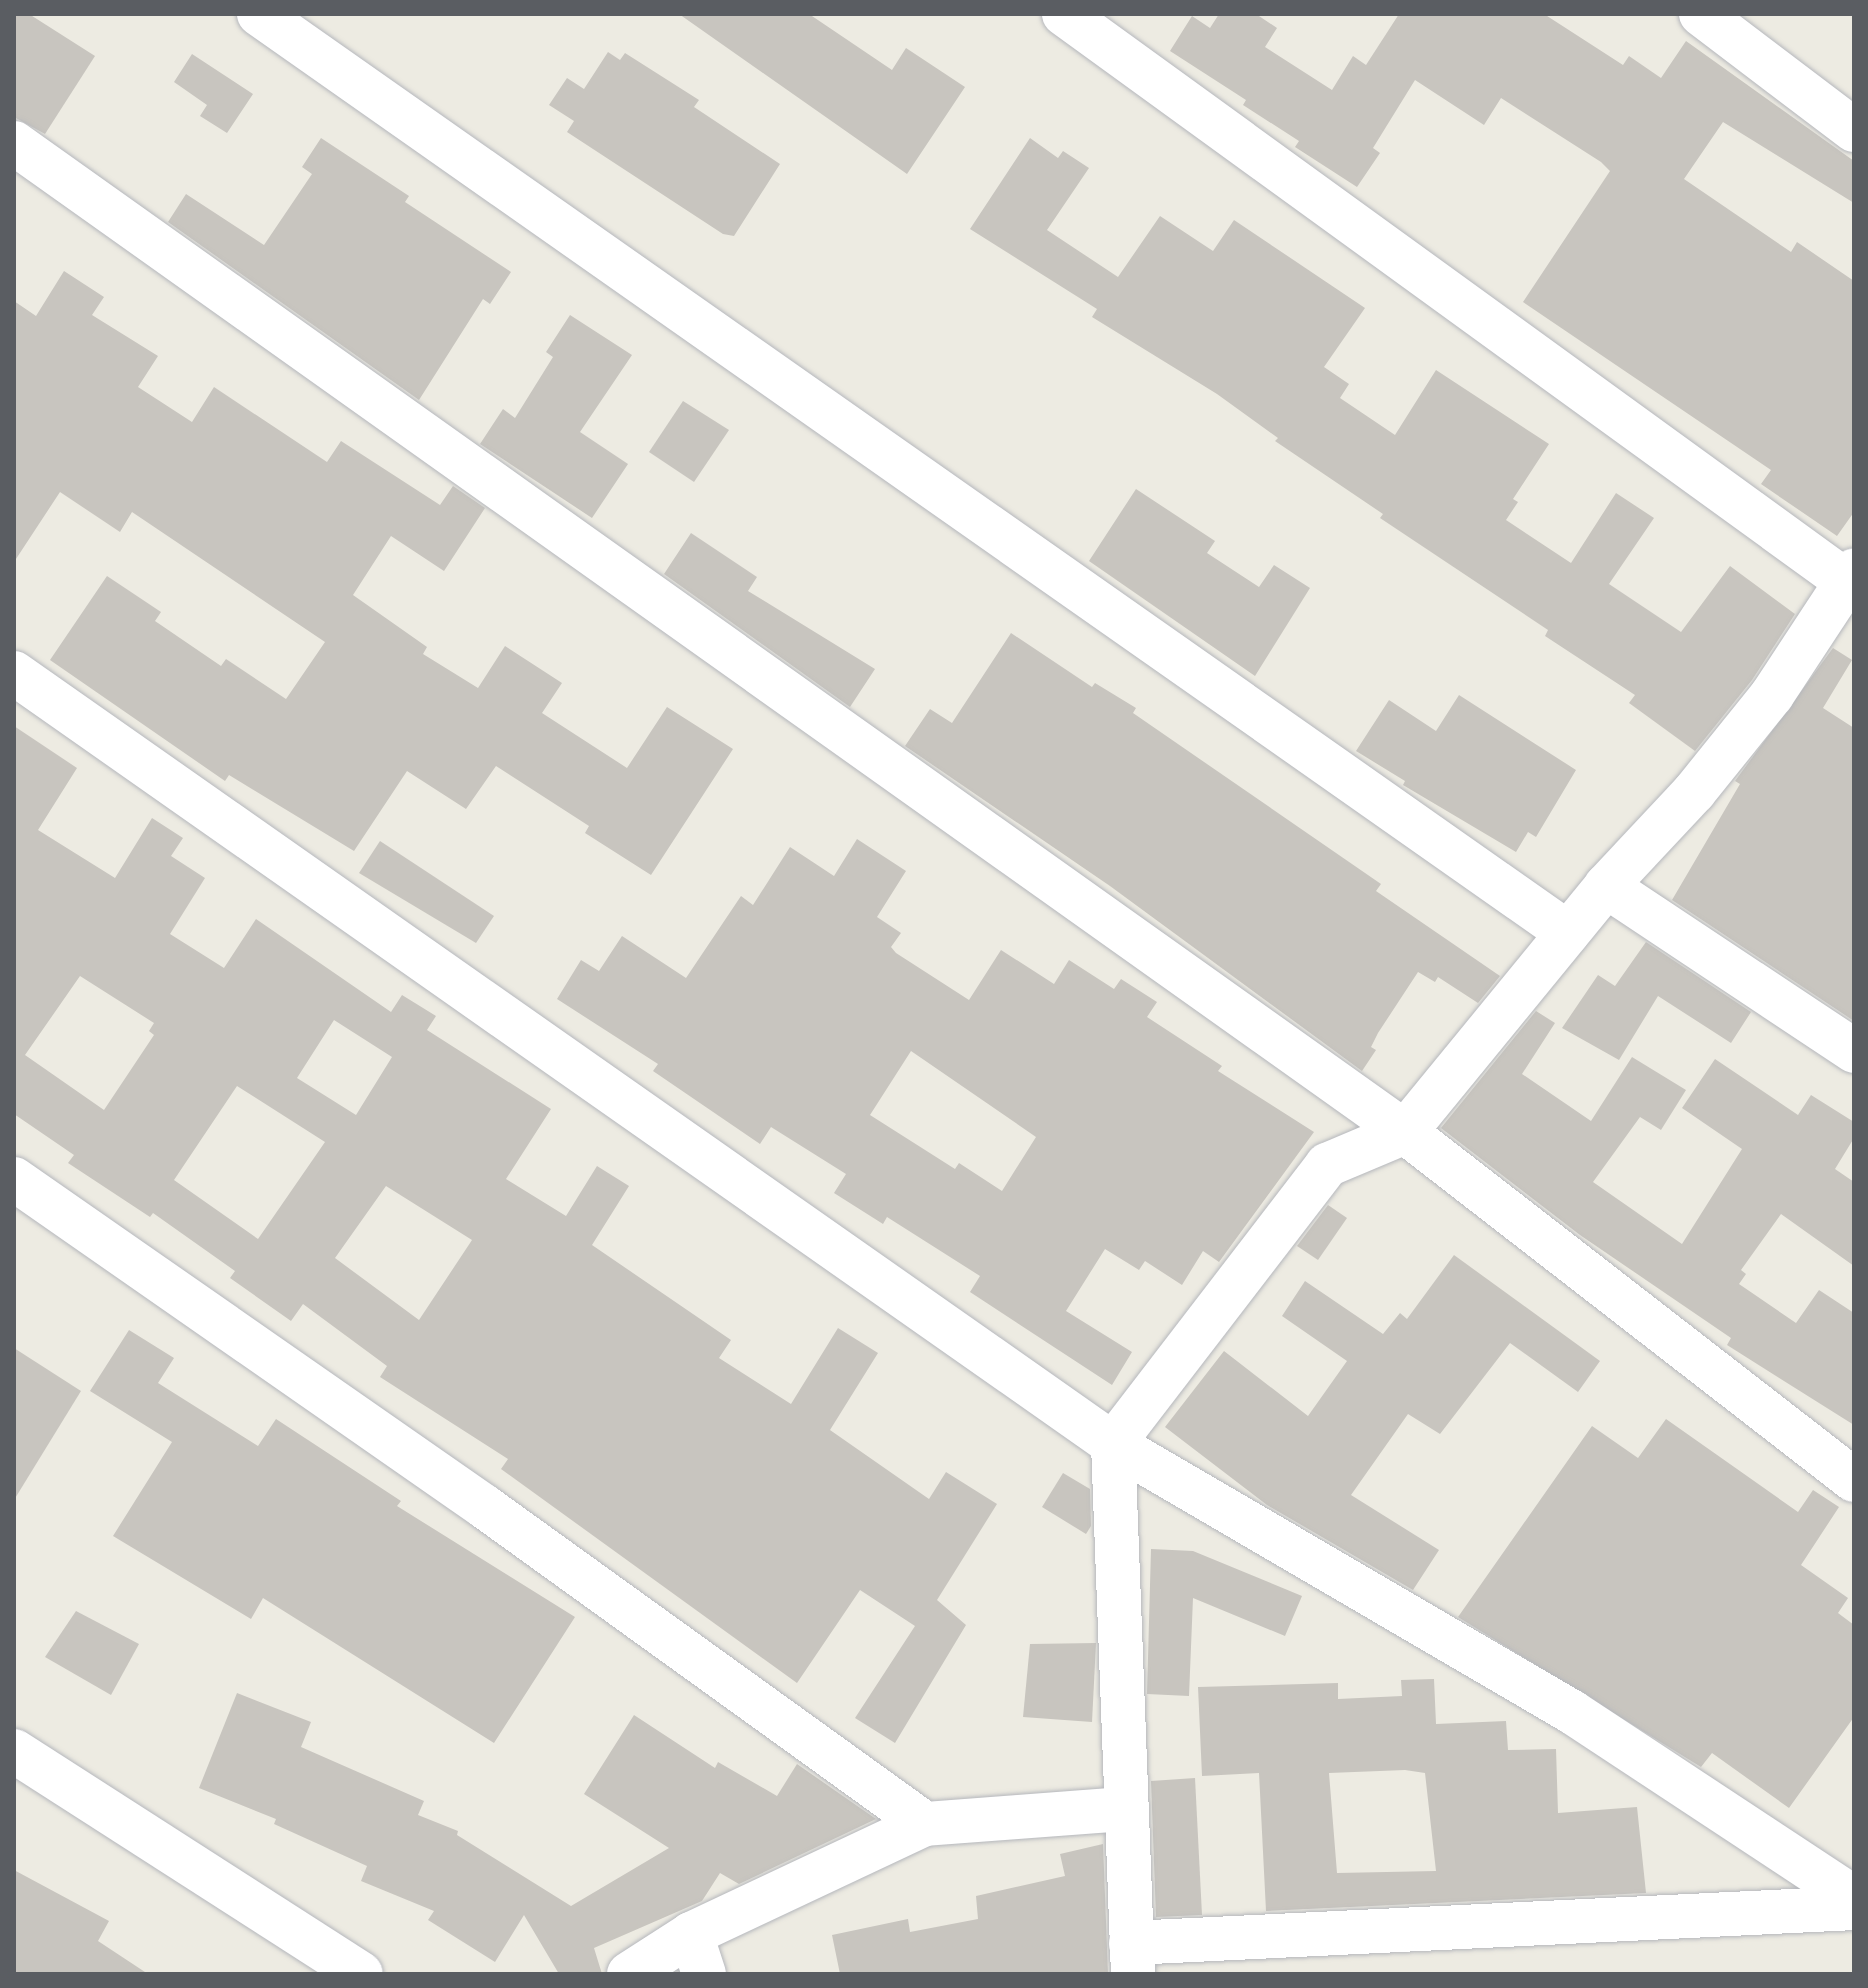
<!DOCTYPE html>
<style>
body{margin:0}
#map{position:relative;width:1868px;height:1988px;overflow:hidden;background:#edebe2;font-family:Poppins,sans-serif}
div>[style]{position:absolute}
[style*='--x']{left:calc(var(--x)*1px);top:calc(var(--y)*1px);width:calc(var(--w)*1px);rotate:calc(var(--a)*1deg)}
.building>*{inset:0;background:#c8c5bf}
.roads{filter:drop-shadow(0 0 2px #b5b7bc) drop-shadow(0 0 2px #b5b7bc)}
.minor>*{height:44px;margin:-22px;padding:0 22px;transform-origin:22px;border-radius:22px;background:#fff}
span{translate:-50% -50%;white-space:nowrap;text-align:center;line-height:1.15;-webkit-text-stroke:6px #fff;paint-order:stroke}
.frame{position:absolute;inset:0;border:16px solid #5a5d62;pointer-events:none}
</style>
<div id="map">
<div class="building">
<i style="clip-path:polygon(14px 14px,29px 14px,95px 56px,45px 134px,14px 117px)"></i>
<i style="clip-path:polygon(679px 14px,809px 14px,892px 70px,906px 48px,965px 87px,907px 174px)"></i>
<i style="clip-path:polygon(1219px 14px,1256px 14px,1277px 28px,1265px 47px,1332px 90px,1353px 56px,1366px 65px,1399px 14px,1544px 14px,1623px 65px,1629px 56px,1661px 78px,1686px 41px,1854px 161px,1854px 203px,1723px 122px,1684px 179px,1791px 252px,1797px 242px,1854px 281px,1854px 512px,1837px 536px,1761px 484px,1771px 470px,1523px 302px,1610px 171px,1601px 162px,1501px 98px,1484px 125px,1415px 80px,1373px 148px,1380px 153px,1357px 187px,1295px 147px,1299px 141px,1243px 105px,1246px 100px,1170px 51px,1192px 16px,1210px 28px)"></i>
<i style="clip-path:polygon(608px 52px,620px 60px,625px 53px,699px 100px,694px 107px,780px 164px,734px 236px,723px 234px,567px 132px,574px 121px,549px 105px,567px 78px,584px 89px)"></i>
<i style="clip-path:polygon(192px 54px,253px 94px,227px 133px,200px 116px,207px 105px,174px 82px)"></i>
<i style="clip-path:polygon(321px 138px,409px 196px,405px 202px,511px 272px,490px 304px,483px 299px,419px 400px,168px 222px,186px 194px,264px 245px,312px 174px,302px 167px)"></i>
<i style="clip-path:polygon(1030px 138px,1058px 158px,1063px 151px,1089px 168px,1047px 230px,1118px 277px,1160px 216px,1213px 251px,1234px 220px,1365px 308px,1324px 367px,1349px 384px,1340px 398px,1395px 435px,1436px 370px,1549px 444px,1513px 499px,1518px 502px,1506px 520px,1571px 563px,1616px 493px,1654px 518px,1609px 584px,1681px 632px,1730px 566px,1795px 614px,1752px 680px,1695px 751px,1629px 703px,1635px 695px,1545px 636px,1548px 630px,1380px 518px,1383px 514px,1275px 441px,1278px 438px,1217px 394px,1092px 317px,1097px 309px,970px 229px)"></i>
<i style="clip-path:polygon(64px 271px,104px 297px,92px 315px,158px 356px,138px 387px,192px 422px,214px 387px,327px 462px,341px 441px,440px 505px,453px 486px,485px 508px,444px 571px,391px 536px,353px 595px,427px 647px,423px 654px,478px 688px,505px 646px,562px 683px,542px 713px,627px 768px,667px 707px,733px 749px,651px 875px,585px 833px,589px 826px,496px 766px,466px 809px,407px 771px,354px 851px,229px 775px,225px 781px,50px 660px,107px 576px,161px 612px,155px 621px,221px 666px,226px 659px,286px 699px,325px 642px,132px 512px,120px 532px,60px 492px,14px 562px,14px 301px,36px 316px)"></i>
<i style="clip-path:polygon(570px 315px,632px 355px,580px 432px,628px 464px,592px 518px,480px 444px,503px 409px,515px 418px,553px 357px,546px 352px)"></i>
<i style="clip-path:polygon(683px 401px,729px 430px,694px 482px,649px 452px)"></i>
<i style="clip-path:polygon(1136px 489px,1215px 541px,1207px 553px,1259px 587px,1274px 565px,1310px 588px,1255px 676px,1089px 561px)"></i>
<i style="clip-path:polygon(691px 533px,757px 577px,748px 591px,875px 669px,850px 707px,664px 574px)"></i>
<i style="clip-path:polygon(1011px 633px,1092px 687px,1095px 683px,1136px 708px,1133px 713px,1381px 884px,1376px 891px,1500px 976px,1478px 1003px,1438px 977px,1435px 982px,1418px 972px,1378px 1033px,1371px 1047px,1376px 1050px,1362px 1071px,1110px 886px,905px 746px,930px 709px,952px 723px)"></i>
<i style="clip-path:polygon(1833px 648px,1852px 660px,1823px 708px,1854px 728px,1854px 1021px,1672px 900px,1740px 784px,1735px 781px)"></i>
<i style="clip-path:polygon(1459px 695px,1576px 770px,1536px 837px,1528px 832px,1516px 852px,1403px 785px,1405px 781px,1356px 751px,1389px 700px,1436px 731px)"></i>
<i style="clip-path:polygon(evenodd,14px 726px,77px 768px,38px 830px,115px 878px,152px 818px,183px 838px,171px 856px,205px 878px,170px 934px,224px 968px,256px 919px,391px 1012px,402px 995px,436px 1016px,427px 1030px,551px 1109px,506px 1179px,566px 1216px,597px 1166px,629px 1186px,592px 1245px,731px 1340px,719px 1358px,791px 1404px,838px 1328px,878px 1353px,830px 1430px,929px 1499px,946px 1472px,997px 1504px,937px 1600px,966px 1625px,895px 1743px,855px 1718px,915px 1626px,860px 1590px,797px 1683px,501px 1469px,508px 1459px,380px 1377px,387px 1366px,303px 1304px,291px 1321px,230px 1278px,235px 1271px,153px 1213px,150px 1217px,68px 1163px,74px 1155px,14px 1114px,14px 726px,80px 976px,154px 1023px,149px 1031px,154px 1035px,104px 1110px,25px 1055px,80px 976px,14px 726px,334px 1020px,392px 1057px,356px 1115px,297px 1078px,334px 1020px,14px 726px,237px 1086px,325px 1142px,258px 1239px,174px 1180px,237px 1086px,14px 726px,386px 1186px,472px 1240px,419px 1320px,335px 1258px,386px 1186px)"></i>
<i style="clip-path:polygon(evenodd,857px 839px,906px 871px,877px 917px,901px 933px,891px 947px,896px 953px,969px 1000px,1001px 950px,1054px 984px,1069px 960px,1114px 989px,1121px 979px,1157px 1002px,1147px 1017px,1222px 1066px,1218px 1071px,1314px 1132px,1219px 1262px,1203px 1251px,1182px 1285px,1145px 1261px,1139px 1270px,1105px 1249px,1066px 1311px,1132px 1352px,1112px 1385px,970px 1292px,980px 1276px,887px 1217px,883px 1224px,834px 1193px,846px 1174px,771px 1127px,760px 1144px,653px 1071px,658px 1064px,557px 999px,581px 960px,599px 971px,622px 936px,686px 978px,741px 896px,753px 905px,790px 847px,834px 876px,857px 839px,911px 1051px,1036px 1137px,1002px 1191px,959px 1163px,955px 1169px,870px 1115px,911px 1051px)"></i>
<i style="clip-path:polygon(380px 841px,494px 916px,476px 943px,359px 873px)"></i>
<i style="clip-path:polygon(1646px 942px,1751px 1012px,1731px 1043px,1658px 996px,1619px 1060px,1562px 1028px,1598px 975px,1615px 986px)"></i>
<i style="clip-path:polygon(1536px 1011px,1555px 1023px,1522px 1074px,1591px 1121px,1632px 1057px,1686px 1090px,1661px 1130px,1640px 1117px,1593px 1182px,1682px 1244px,1742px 1149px,1682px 1108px,1715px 1059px,1798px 1115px,1811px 1095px,1854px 1122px,1854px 1138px,1835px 1169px,1854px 1182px,1854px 1266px,1781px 1214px,1741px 1270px,1746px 1274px,1739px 1284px,1796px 1323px,1819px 1290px,1854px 1313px,1854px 1425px,1727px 1345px,1731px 1338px,1580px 1235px,1441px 1128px)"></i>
<i style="clip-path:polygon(1328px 1205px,1347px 1218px,1318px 1260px,1297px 1246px)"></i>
<i style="clip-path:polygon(1454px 1255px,1600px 1361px,1578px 1392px,1510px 1343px,1440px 1434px,1408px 1414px,1351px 1495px,1439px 1550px,1413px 1590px,1267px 1505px,1165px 1427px,1224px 1351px,1308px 1416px,1347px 1361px,1282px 1316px,1305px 1281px,1383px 1334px,1400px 1313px,1407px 1319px)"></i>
<i style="clip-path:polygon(129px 1330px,174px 1358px,158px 1383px,258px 1446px,276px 1419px,401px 1501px,397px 1506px,575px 1617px,494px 1743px,263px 1598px,251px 1619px,113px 1536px,172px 1442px,90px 1391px)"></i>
<i style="clip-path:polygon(14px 1348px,81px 1391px,14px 1500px)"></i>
<i style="clip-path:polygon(1666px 1419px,1798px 1512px,1813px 1490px,1839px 1507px,1801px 1565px,1848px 1598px,1838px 1613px,1854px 1625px,1854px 1717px,1789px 1808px,1712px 1753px,1701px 1767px,1458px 1617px,1592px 1426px,1638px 1458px)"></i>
<i style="clip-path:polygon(1063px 1473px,1090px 1489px,1091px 1526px,1086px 1534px,1042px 1507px)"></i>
<i style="clip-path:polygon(1151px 1549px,1193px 1551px,1302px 1596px,1285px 1636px,1193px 1598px,1189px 1696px,1147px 1694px)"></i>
<i style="clip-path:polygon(76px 1611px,139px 1644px,111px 1695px,45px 1657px)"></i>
<i style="clip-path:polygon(1096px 1643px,1092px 1722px,1023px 1717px,1030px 1644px)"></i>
<i style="clip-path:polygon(evenodd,1434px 1679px,1436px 1724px,1506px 1721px,1508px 1750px,1556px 1749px,1558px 1813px,1637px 1807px,1646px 1893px,1266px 1911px,1259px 1773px,1202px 1776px,1198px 1687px,1338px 1683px,1338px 1699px,1402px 1696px,1401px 1680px,1434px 1679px,1405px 1770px,1425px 1773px,1436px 1871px,1337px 1873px,1329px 1773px,1405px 1770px)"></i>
<i style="clip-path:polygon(237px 1693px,311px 1722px,301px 1747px,424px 1801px,418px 1815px,458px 1831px,457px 1835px,571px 1906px,669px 1848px,584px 1794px,634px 1715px,715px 1768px,718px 1762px,777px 1796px,797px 1764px,876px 1819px,739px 1884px,720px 1873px,702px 1901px,594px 1948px,602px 1974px,559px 1974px,524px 1915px,495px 1962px,428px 1920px,434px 1911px,361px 1881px,367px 1866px,274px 1824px,276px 1819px,199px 1788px)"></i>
<i style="clip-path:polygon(1195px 1778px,1202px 1915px,1156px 1917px,1151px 1781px)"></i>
<i style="clip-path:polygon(1103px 1844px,1108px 1974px,840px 1974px,832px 1935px,908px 1919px,910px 1932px,978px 1919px,976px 1896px,1065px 1876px,1060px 1854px)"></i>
<i style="clip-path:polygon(14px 1870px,109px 1921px,98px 1941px,148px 1974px,14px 1974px)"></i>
</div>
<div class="roads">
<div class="minor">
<i style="--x:259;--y:14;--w:1599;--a:35.07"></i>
<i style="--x:1064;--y:14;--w:976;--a:35.95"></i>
<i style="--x:1701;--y:14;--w:192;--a:37.2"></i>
<i style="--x:14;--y:143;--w:1707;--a:35.41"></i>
<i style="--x:1405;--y:1132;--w:568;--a:37.78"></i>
<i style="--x:14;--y:673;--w:1342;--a:35.05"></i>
<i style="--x:1113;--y:1444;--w:532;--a:30.28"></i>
<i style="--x:1572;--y:1712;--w:338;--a:33.4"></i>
<i style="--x:1606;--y:886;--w:298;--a:33.6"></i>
<i style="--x:14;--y:1179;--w:574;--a:34.85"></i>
<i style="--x:485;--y:1507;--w:542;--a:35.77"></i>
<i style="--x:14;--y:1751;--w:412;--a:32.7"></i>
<i style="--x:691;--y:1934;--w:42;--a:72"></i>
<i style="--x:1131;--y:1943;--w:724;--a:-2.77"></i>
<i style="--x:629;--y:1974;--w:74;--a:-32.8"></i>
<i style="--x:691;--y:1934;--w:259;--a:-25.2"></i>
<i style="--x:925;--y:1824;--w:201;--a:-4.3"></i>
<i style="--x:1133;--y:1974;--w:530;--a:-92.16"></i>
<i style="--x:1113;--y:1444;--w:352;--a:-52.5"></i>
<i style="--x:1327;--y:1165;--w:85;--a:-22.9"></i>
<i style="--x:1405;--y:1132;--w:318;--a:-50.7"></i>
<i style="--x:1606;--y:886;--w:129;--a:-46.9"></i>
<i style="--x:1694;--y:792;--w:124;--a:-51.2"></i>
<i style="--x:1772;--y:695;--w:149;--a:-56.7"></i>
</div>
</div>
<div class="frame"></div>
</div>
